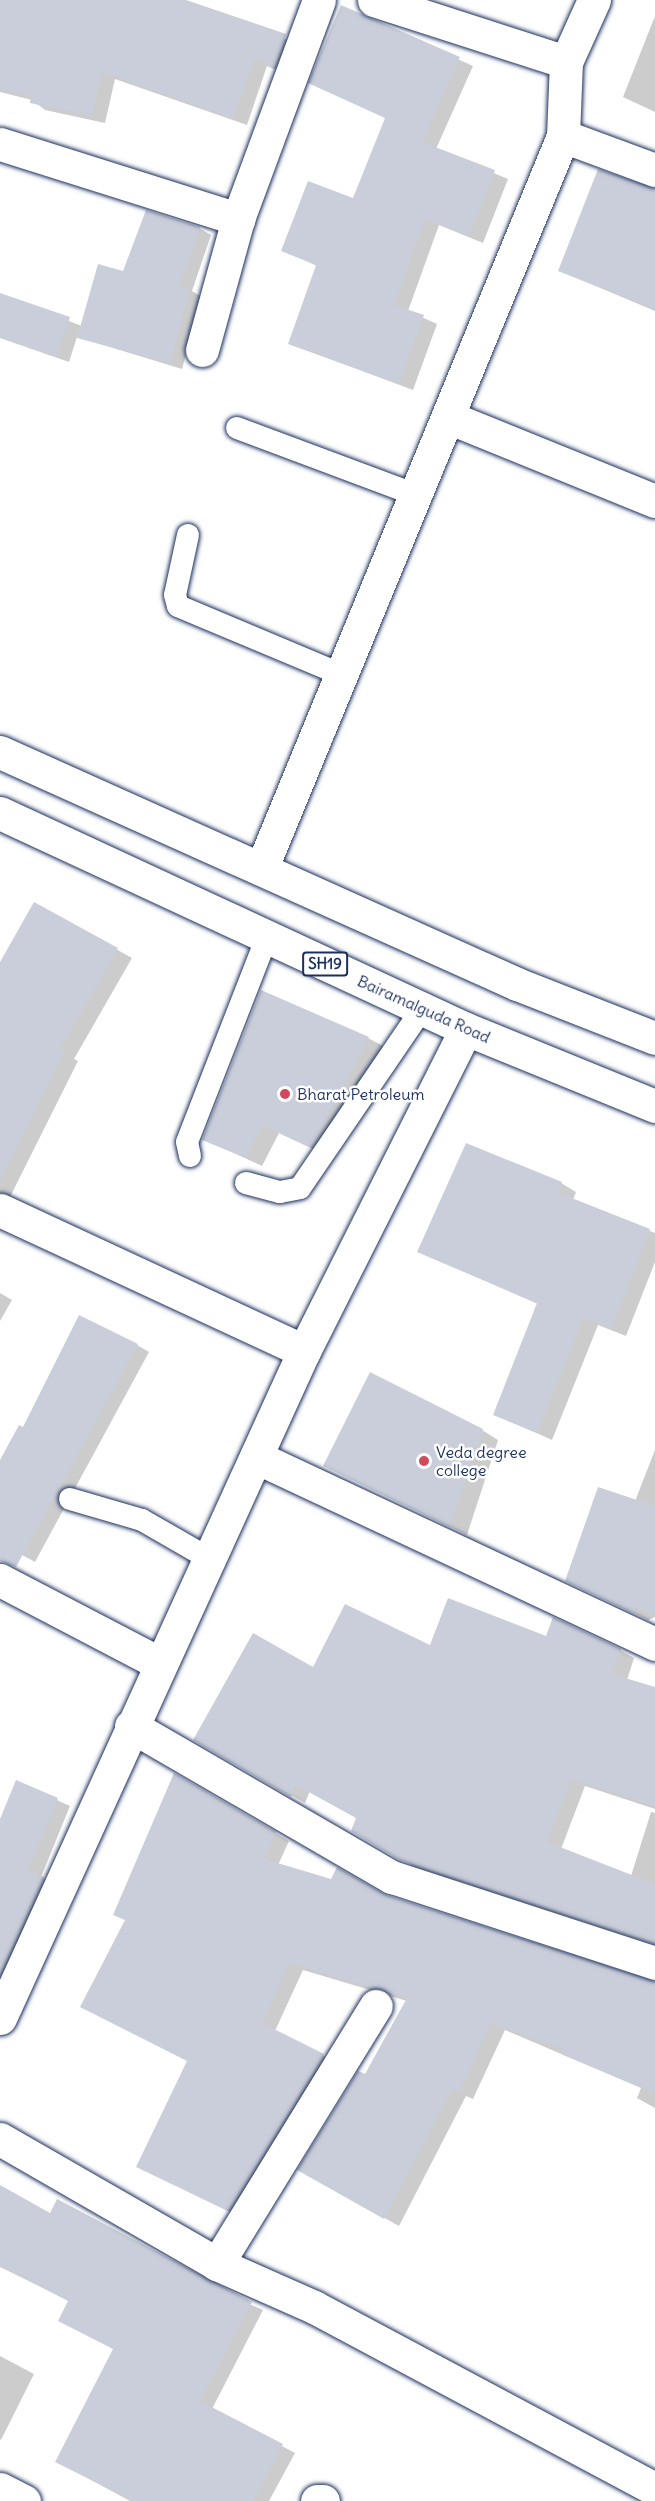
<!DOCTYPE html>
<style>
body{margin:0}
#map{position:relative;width:655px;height:2501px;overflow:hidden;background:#fff;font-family:Delius,sans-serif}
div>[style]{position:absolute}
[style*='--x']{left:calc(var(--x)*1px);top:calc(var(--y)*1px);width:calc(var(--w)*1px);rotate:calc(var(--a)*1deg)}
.shadow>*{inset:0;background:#0003}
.building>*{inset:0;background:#caceda}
.roads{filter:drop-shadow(0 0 2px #1b2f5e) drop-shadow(0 0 2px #1b2f5e)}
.lane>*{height:22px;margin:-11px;padding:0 11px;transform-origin:11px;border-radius:11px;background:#fff}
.street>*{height:33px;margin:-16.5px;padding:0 16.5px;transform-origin:16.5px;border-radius:16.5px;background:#fff}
.primary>*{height:33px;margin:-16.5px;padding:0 16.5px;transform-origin:16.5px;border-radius:16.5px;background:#fff}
.dots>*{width:16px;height:16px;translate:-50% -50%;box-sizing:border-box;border:3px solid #fff;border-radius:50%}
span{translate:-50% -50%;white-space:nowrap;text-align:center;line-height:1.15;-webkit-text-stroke:5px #fff;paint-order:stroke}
.shield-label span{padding:2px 4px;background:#fff;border:2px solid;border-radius:4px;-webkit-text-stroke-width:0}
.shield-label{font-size:15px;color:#1b2f5e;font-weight:700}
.street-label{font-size:16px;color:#1b2f5e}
.poi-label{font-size:16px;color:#1b2f5e}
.left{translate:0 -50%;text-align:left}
</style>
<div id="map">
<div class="shadow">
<i style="clip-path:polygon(2px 0,182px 0,299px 44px,287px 75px,267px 66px,247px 125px,115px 79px,105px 123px,45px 110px,32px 100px,0 92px)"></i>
<i style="clip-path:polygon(342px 7px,473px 66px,436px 149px,508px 179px,483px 243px,439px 225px,408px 311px,437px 324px,413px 390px,290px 344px,317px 266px,283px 250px,354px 200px,386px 118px,310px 83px)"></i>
<i style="clip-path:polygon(655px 16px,655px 112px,623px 97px)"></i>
<i style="clip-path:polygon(655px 188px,655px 311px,560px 271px)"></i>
<i style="clip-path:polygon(199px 228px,211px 235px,192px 291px,202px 297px,182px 369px,77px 337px,69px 362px,0 338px,0 295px,82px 326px)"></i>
<i style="clip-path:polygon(35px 904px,132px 958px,74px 1059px,78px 1061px,8px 1201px,0 1207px,0 965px)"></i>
<i style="clip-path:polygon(368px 1038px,385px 1047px,328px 1156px,279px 1133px,262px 1166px,204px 1139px)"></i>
<i style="clip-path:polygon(561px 1183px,576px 1192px,573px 1200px,655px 1233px,655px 1262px,626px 1336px,598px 1325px,552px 1440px,494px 1414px,538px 1304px,419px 1252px)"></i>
<i style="clip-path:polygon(0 1293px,12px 1300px,0 1321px)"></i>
<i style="clip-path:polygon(137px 1345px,149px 1352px,35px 1562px,0 1543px,0 1463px,24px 1429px)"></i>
<i style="clip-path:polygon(482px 1430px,498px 1440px,467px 1535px,325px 1466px)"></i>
<i style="clip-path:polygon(655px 1450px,655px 1617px,648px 1620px,567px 1581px,635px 1501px)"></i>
<i style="clip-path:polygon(547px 1638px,620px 1650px,634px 1658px,627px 1680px,655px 1689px,655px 1809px,585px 1786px,561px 1849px,631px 1876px,651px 1812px,655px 1813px,655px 1945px,415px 1867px,353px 1831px,358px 1817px,310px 1791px,305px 1803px,195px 1740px,314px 1669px,430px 1647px)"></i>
<i style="clip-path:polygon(175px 1775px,289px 1841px,278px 1865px,655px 1981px,655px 2108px,637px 2098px,641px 2088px,505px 2030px,473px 2099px,466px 2096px,399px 2226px,299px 2170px,366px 2076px,407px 2001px,303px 1970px,275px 2031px,337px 2063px,242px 2218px,138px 2167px,189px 2062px,126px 1921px)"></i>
<i style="clip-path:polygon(17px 1782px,70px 1806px,41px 1877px,55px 1885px,0 2015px,0 1823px)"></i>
<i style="clip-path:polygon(0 2186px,50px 2215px,263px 2310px,212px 2409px,295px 2453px,269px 2501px,130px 2501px,69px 2468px,115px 2349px,70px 2301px,0 2267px)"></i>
<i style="clip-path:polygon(0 2356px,34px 2374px,1px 2440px,0 2439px)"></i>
</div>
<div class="building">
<i style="clip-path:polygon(0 0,186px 0,286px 34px,274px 68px,254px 59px,233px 119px,102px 72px,92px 116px,30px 103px,31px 96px,0 89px)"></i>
<i style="clip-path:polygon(341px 5px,460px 57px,422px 142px,495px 170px,469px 236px,425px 219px,394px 305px,424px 315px,399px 384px,288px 344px,316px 265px,281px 251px,308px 181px,353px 198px,385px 118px,308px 83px)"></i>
<i style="clip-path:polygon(598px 169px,655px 188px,655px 309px,558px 271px)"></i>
<i style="clip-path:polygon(146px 210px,200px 227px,179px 286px,190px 289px,170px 363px,77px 338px,98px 264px,123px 271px)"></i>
<i style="clip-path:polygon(0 293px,70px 317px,56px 357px,0 337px)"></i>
<i style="clip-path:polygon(34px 902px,118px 948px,60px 1049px,65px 1051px,0 1180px,0 962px)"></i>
<i style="clip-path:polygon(261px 990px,369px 1037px,311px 1148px,262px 1125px,246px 1158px,202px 1140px)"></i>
<i style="clip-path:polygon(466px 1143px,562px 1182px,559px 1193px,650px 1229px,612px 1329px,583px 1318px,537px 1433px,493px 1415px,537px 1303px,417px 1252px)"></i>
<i style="clip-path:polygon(79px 1315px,138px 1344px,16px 1567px,0 1561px,0 1460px,19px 1425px,23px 1427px)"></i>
<i style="clip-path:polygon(370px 1372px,483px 1429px,450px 1527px,323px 1466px)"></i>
<i style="clip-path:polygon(598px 1487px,655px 1506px,655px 1615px,635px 1608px,633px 1613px,565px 1581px)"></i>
<i style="clip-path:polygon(448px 1598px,546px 1636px,553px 1617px,621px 1649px,612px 1674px,655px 1687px,655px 1806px,571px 1779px,547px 1842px,655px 1884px,655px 1943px,400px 1860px,351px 1831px,356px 1818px,296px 1785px,291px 1797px,193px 1740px,253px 1633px,313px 1667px,345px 1604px,430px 1645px)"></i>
<i style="clip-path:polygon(174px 1773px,276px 1832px,264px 1859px,331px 1879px,337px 1867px,386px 1895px,655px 1981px,655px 2093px,561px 2054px,563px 2049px,491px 2023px,459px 2092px,452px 2089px,384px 2219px,297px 2170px,358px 2071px,365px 2074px,407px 1998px,289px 1963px,262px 2023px,324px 2054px,228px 2211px,136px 2167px,187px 2061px,80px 2007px,125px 1920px,113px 1915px)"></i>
<i style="clip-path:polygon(16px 1780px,58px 1798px,28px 1871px,44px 1877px,0 1973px,0 1819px)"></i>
<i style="clip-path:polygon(0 2185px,50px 2213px,57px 2199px,252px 2302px,200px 2401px,283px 2444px,253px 2501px,133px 2501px,55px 2462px,113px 2349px,58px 2321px,68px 2301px,0 2266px)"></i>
</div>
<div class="roads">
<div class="lane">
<i style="--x:237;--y:428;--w:191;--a:20.5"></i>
<i style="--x:188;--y:535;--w:61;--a:102.2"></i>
<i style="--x:175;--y:595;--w:11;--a:75"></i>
<i style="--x:178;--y:606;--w:178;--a:22.8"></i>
<i style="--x:190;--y:1156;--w:14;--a:-102"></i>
<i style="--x:187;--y:1142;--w:220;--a:-68.7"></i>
<i style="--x:246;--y:1183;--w:35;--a:15"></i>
<i style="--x:280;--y:1192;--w:20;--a:-11"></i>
<i style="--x:300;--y:1188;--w:217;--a:-55.7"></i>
<i style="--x:70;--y:1499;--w:75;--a:16.3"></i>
<i style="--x:142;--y:1520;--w:76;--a:29.9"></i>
</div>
<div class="street">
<i style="--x:374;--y:0;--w:202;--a:17.9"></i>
<i style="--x:563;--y:136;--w:98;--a:20.3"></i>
<i style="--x:0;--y:144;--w:250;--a:17.5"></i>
<i style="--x:238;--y:219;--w:233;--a:-69.7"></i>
<i style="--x:202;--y:350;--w:136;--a:-74.6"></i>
<i style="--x:448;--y:417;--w:223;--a:22.1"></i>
<i style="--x:262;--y:867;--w:791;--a:-67.62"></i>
<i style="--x:563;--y:136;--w:74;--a:-87.7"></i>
<i style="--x:566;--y:62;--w:68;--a:-65.7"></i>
<i style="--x:0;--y:1210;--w:335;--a:24.9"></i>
<i style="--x:256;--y:1457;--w:441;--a:25.1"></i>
<i style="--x:0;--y:1580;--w:179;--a:27.6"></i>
<i style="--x:131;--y:1726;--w:302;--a:30.1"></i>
<i style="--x:392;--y:1877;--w:277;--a:18.1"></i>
<i style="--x:0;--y:2018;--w:733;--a:-65.5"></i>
<i style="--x:304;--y:1351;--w:360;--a:-63.3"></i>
<i style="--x:0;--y:2139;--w:250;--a:29.9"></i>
<i style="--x:217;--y:2264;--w:106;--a:23.9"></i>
<i style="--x:314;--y:2307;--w:387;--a:28.1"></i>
<i style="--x:217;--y:2264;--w:303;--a:-58.4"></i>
<i style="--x:0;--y:2489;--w:27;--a:27"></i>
<i style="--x:317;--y:2501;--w:6;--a:0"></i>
</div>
<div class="primary">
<i style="--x:0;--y:752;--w:567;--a:24.17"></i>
<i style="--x:517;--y:984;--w:148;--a:21.4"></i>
<i style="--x:0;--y:813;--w:514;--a:24.87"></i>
<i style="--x:466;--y:1029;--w:204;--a:22.2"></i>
</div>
</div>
<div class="dots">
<i style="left:285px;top:1094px;background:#d1495b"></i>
<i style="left:424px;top:1461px;background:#d1495b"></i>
</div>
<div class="shield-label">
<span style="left:325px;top:964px">SH19</span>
</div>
<div class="street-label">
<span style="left:424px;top:1009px;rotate:24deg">Bairamalguda Road</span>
</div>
<div class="poi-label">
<span class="left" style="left:297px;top:1094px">Bharat Petroleum</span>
<span class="left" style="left:436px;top:1461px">Veda degree<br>college</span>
</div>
</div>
